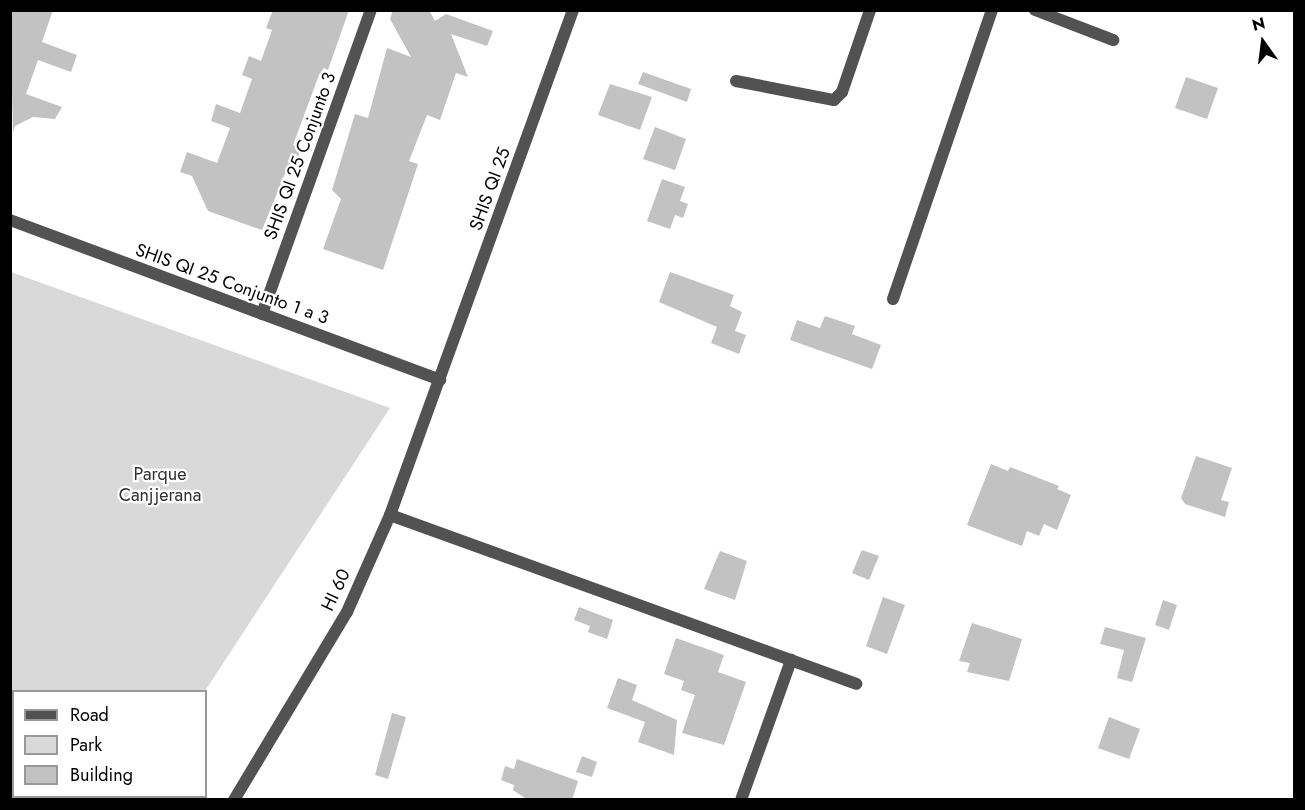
<!DOCTYPE html>
<style>
body{margin:0}
#map{position:relative;width:1305px;height:810px;overflow:hidden;background:#fff;font-family:Jost,sans-serif}
div>[style]{position:absolute}
[style*='--x']{left:calc(var(--x)*1px);top:calc(var(--y)*1px);width:calc(var(--w)*1px);rotate:calc(var(--a)*1deg)}
.green>*{inset:0;background:#d9d9d9}
.building>*{inset:0;background:#c2c2c2}
.minor>*{height:12px;margin:-6px;padding:0 6px;transform-origin:6px;border-radius:6px;background:#525252}
.tertiary>*{height:12px;margin:-6px;padding:0 6px;transform-origin:6px;border-radius:6px;background:#525252}
span{translate:-50% -50%;white-space:nowrap;text-align:center;line-height:1.15;-webkit-text-stroke:4.5px #fff;paint-order:stroke}
.street-label{font-size:18px;color:#000}
.park-label{font-size:18px;color:#303030}
.frame{position:absolute;inset:0;border:12px solid #000;pointer-events:none}
.legend{position:absolute;left:12px;top:690px;width:195px;height:108px;box-sizing:border-box;background:#fff;border:2px solid #999;margin:0;padding:8px 10px;list-style:none;font-size:18px;color:#000}
.legend li{display:flex;align-items:center;gap:12px;height:30px}
.legend b{width:30px;border:2px solid #999}
.north{position:absolute;left:1233px;top:12px;width:60px;height:60px;-webkit-text-stroke:4px #fff;paint-order:stroke;rotate:346deg;font-size:16px;font-weight:700;line-height:24px;text-align:center;color:#000}
.north::after{content:'';display:block;margin:auto;width:21px;height:27px;background:#000;clip-path:polygon(50% 0,100% 100%,50% 72%,0 100%)}
</style>
<div id="map">
<div class="green">
<i style="clip-path:polygon(11px 272px,390px 408px,205px 691px,14px 692px,14px 796px,136px 797px,134px 799px,11px 799px)"></i>
</div>
<div class="building">
<i style="clip-path:polygon(10px 10px,53px 10px,42px 42px,77px 55px,71px 72px,38px 60px,26px 94px,62px 107px,55px 119px,33px 117px,15px 126px,13px 132px)"></i>
<i style="clip-path:polygon(273px 10px,349px 10px,328px 70px,324px 68px,319px 75px,293px 145px,301px 148px,295px 166px,289px 164px,262px 230px,208px 211px,192px 176px,180px 172px,187px 152px,217px 163px,230px 128px,211px 121px,216px 104px,240px 113px,252px 79px,242px 75px,249px 56px,261px 61px,272px 30px,266px 28px)"></i>
<i style="clip-path:polygon(393px 10px,429px 10px,435px 21px,446px 14px,493px 31px,487px 46px,451px 34px,468px 77px,456px 73px,440px 120px,427px 115px,409px 161px,418px 164px,383px 270px,323px 249px,341px 199px,332px 190px,355px 114px,368px 118px,387px 48px,411px 57px,390px 19px)"></i>
<i style="clip-path:polygon(643px 72px,691px 89px,687px 102px,638px 84px)"></i>
<i style="clip-path:polygon(1186px 77px,1218px 88px,1207px 119px,1175px 108px)"></i>
<i style="clip-path:polygon(610px 84px,652px 97px,640px 130px,598px 115px)"></i>
<i style="clip-path:polygon(655px 127px,686px 139px,675px 170px,643px 159px)"></i>
<i style="clip-path:polygon(662px 179px,685px 187px,680px 201px,688px 204px,683px 218px,675px 215px,670px 229px,647px 221px)"></i>
<i style="clip-path:polygon(670px 272px,734px 295px,730px 306px,742px 312px,735px 331px,746px 335px,739px 354px,711px 343px,717px 327px,659px 302px)"></i>
<i style="clip-path:polygon(825px 316px,855px 326px,852px 334px,881px 345px,872px 369px,790px 340px,797px 320px,820px 328px)"></i>
<i style="clip-path:polygon(1196px 456px,1232px 468px,1221px 500px,1229px 502px,1225px 517px,1185px 504px,1181px 498px)"></i>
<i style="clip-path:polygon(991px 464px,1008px 471px,1010px 467px,1059px 486px,1057px 489px,1071px 495px,1057px 530px,1044px 524px,1039px 536px,1027px 531px,1022px 546px,967px 525px)"></i>
<i style="clip-path:polygon(862px 550px,879px 556px,869px 580px,852px 573px)"></i>
<i style="clip-path:polygon(720px 551px,747px 561px,735px 600px,704px 589px)"></i>
<i style="clip-path:polygon(883px 597px,905px 605px,887px 654px,866px 646px)"></i>
<i style="clip-path:polygon(1163px 600px,1177px 605px,1169px 630px,1155px 625px)"></i>
<i style="clip-path:polygon(579px 607px,613px 620px,607px 639px,588px 632px,590px 626px,574px 620px)"></i>
<i style="clip-path:polygon(972px 623px,1022px 639px,1009px 681px,967px 672px,970px 663px,959px 661px)"></i>
<i style="clip-path:polygon(1105px 627px,1146px 638px,1132px 682px,1117px 678px,1124px 650px,1100px 644px)"></i>
<i style="clip-path:polygon(676px 638px,724px 655px,718px 672px,746px 682px,724px 745px,682px 733px,695px 695px,681px 690px,684px 681px,664px 674px)"></i>
<i style="clip-path:polygon(618px 678px,637px 685px,632px 700px,677px 720px,674px 755px,638px 742px,645px 722px,607px 708px)"></i>
<i style="clip-path:polygon(392px 713px,406px 717px,388px 779px,375px 775px)"></i>
<i style="clip-path:polygon(1109px 717px,1140px 729px,1129px 759px,1098px 748px)"></i>
<i style="clip-path:polygon(582px 756px,597px 762px,592px 777px,576px 772px)"></i>
<i style="clip-path:polygon(517px 759px,578px 781px,572px 800px,528px 800px,513px 790px,514px 785px,501px 780px,505px 766px,514px 769px)"></i>
</div>
<div class="minor">
<i style="--x:1035;--y:10;--w:84;--a:21"></i>
<i style="--x:736;--y:81;--w:100;--a:11"></i>
<i style="--x:834;--y:100;--w:11;--a:-45"></i>
<i style="--x:842;--y:92;--w:87;--a:-71.1"></i>
<i style="--x:10;--y:220;--w:459;--a:20.4"></i>
<i style="--x:893;--y:299;--w:305;--a:-71.1"></i>
<i style="--x:262;--y:314;--w:323;--a:-70.3"></i>
<i style="--x:390;--y:515;--w:496;--a:19.9"></i>
<i style="--x:741;--y:800;--w:149;--a:-70.3"></i>
</div>
<div class="tertiary">
<i style="--x:234;--y:800;--w:219;--a:-59"></i>
<i style="--x:347;--y:612;--w:106;--a:-66.1"></i>
<i style="--x:390;--y:515;--w:537;--a:-70.08"></i>
</div>
<div class="street-label">
<span style="left:300px;top:156px;rotate:-70deg">SHIS QI 25 Conjunto 3</span>
<span style="left:490px;top:189px;rotate:-70deg">SHIS QI 25</span>
<span style="left:232px;top:284px;rotate:20deg">SHIS QI 25 Conjunto 1 a 3</span>
<span style="left:336px;top:590px;rotate:-65deg">HI 60</span>
</div>
<div class="park-label">
<span style="left:160px;top:485px">Parque<br>Canjjerana</span>
</div>
<div class="frame"></div>
<ul class="legend">
<li><b style="height:8px;background:#525252"></b>Road</li>
<li><b style="height:16px;background:#d9d9d9"></b>Park</li>
<li><b style="height:16px;background:#c2c2c2"></b>Building</li>
</ul>
<div class="north">N</div>
</div>
